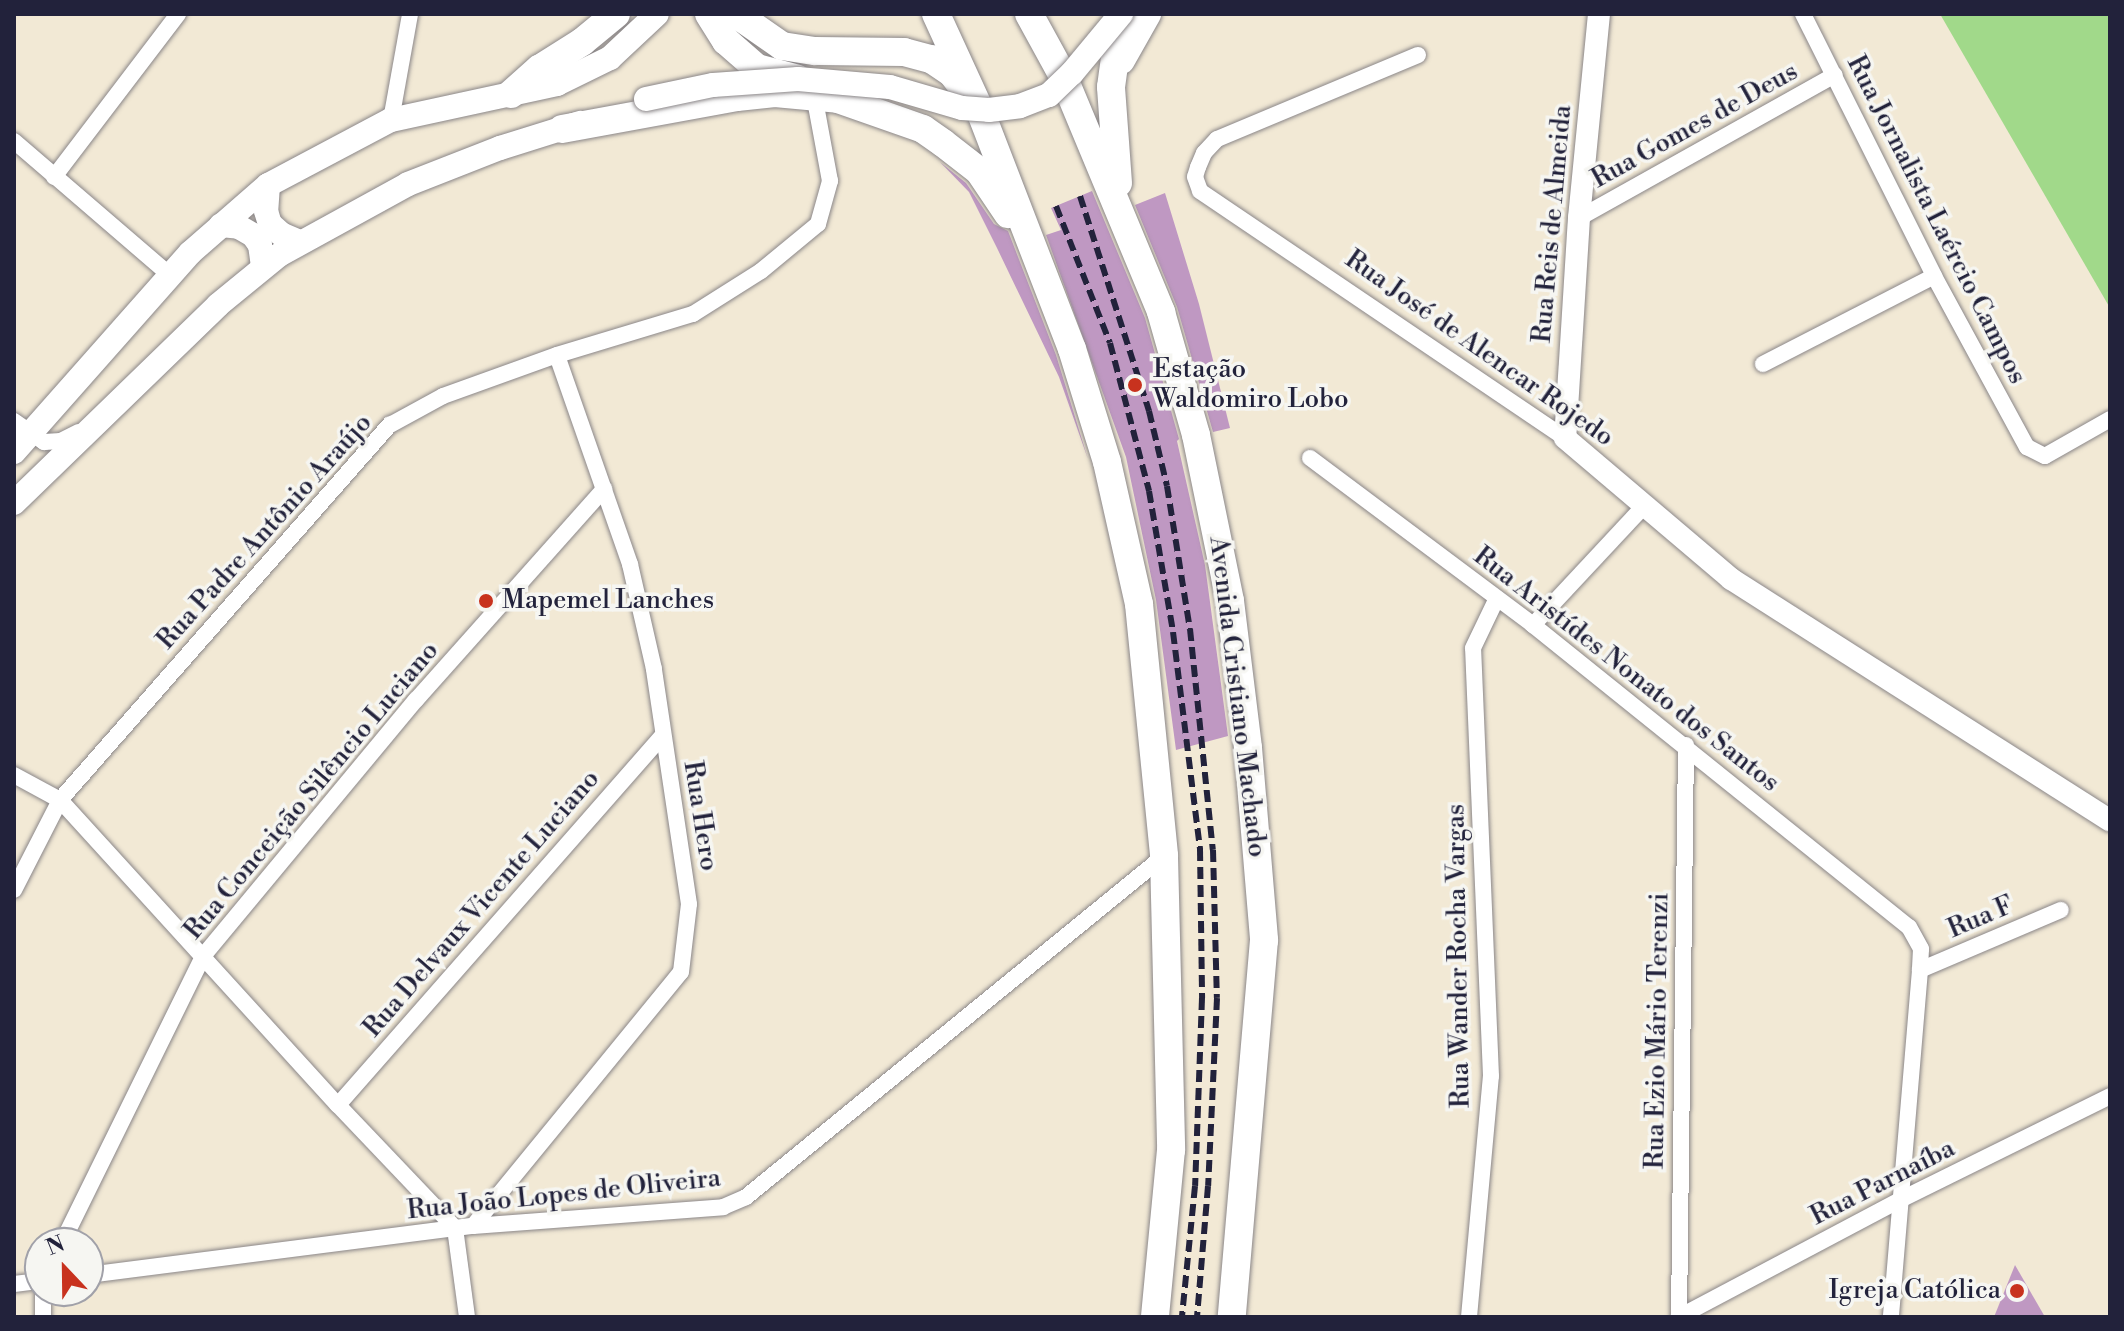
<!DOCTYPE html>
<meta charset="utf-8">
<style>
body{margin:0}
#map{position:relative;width:2124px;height:1331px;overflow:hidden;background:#f2e9d5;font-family:"Libre Bodoni",serif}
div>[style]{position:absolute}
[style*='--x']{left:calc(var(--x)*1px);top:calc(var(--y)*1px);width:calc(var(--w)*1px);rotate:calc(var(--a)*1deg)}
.green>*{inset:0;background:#a1d98a}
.building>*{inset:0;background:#bf98c2}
.roads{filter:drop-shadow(0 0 2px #8a8688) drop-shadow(0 0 2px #8a8688)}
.minor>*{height:16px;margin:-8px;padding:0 8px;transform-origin:8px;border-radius:8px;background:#fff}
.tertiary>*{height:22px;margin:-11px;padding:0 11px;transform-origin:11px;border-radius:11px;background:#fff}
.secondary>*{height:24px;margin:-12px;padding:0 12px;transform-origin:12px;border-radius:12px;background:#fff}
.trunk>*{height:28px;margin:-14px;padding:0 14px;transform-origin:14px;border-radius:14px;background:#fff}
.rail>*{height:6px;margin-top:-3px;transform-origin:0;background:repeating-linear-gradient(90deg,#22223b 0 12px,transparent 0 18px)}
.bridges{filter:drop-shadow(0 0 2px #8a8688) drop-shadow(0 0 2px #8a8688)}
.secondary-bridge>*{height:24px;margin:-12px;padding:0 12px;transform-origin:12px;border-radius:12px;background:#fff}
.dots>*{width:22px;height:22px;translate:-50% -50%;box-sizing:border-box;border:4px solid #f6f6f2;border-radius:50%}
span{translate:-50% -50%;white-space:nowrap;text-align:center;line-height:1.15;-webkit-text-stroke:7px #f6f6f2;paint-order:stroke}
.street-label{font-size:26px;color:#22223b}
.poi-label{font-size:26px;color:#22223b}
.left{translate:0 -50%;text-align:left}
.right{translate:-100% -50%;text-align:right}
.frame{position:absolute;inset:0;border:16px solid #22223b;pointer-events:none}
.north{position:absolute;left:24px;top:1227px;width:80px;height:80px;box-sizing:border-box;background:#f6f6f2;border:2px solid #a1a1a9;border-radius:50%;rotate:338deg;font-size:22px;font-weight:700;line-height:32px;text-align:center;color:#22223b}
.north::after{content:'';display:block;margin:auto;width:28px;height:36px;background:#c8321e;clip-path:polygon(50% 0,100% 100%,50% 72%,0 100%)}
</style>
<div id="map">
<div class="green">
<i style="clip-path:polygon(1940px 14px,2110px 14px,2110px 308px)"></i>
</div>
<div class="building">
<i style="clip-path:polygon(940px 162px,966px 183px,994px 224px,1008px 231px,1056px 355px,1088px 459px,1059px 377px,997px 248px,969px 192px)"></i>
<i style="clip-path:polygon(1092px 191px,1145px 318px,1179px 439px,1177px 441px,1205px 565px,1228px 736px,1176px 750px,1156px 600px,1126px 457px,1046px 235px,1061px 230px,1051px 208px)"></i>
<i style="clip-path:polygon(1165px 193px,1199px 304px,1230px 428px,1213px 432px,1177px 307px,1135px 205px)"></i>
<i style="clip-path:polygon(2015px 1265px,2045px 1317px,1994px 1317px)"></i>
</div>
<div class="roads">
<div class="minor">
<i style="--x:1803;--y:14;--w:293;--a:63.4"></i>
<i style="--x:1934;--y:276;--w:195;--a:61.5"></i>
<i style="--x:2027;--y:447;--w:20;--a:27"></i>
<i style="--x:2045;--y:456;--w:75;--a:-29.6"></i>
<i style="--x:1418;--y:55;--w:218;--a:157.3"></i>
<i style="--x:1217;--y:139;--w:19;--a:133"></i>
<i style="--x:1204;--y:153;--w:15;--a:113"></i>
<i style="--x:1198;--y:167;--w:10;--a:107"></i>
<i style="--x:1195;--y:177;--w:15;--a:70"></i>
<i style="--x:1200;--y:191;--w:441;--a:34.1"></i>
<i style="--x:391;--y:120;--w:108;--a:-79.8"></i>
<i style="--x:14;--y:141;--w:206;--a:40.7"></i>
<i style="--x:54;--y:177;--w:205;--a:-52.7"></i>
<i style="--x:1579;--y:218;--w:293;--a:-29.2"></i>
<i style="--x:1763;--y:364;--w:192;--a:-27.2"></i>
<i style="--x:14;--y:421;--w:37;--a:35"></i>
<i style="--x:44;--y:442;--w:17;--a:-3"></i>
<i style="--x:61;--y:441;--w:20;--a:-27"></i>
<i style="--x:1310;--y:458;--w:279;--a:36.8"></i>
<i style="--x:1533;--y:625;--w:482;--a:38.8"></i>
<i style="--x:1909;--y:927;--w:25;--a:61"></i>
<i style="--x:1921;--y:949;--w:21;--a:93"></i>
<i style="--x:1920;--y:970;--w:348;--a:94.8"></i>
<i style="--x:1533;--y:625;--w:163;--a:-47"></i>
<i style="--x:14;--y:775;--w:52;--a:28.5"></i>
<i style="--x:60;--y:800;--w:413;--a:47.7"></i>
<i style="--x:338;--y:1105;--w:170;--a:46.4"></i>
<i style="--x:455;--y:1228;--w:90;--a:82.3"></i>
<i style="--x:14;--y:890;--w:101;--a:-62.9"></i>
<i style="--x:60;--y:800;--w:500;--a:-48.7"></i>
<i style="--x:390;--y:425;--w:60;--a:-28.7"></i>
<i style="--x:443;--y:396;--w:121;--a:-19.8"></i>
<i style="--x:557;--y:355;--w:142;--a:-16.8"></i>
<i style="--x:693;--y:314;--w:80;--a:-32.3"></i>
<i style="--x:761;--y:271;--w:74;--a:-39.5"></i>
<i style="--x:818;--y:224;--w:45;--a:-74.4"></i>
<i style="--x:830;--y:181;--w:87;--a:-100.5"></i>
<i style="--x:1920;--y:970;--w:153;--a:-23.1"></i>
<i style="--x:338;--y:1105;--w:491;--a:-48.7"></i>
<i style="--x:473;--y:1226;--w:328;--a:-50.7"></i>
<i style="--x:681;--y:972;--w:68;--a:-83.3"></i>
<i style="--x:689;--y:904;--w:238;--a:-98.5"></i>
<i style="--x:654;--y:669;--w:108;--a:-102.9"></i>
<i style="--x:630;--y:564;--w:221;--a:-109.3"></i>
<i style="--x:62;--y:1243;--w:321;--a:-63.8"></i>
<i style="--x:204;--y:955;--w:332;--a:-50.3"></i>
<i style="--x:416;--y:700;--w:283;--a:-48.3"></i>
<i style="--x:88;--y:1275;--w:388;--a:-7.3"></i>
<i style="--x:473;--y:1226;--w:251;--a:-4.3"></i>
<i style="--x:723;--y:1207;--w:25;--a:-23"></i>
<i style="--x:746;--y:1197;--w:539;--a:-39.21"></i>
<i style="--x:14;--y:1284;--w:26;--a:-7"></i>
<i style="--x:43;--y:1317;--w:26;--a:-90"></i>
<i style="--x:1469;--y:1317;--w:242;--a:-84.8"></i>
<i style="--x:1491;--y:1076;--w:428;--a:-92.4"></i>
<i style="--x:1473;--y:648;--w:55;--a:-64.4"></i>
<i style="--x:1679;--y:1317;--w:572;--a:-89.3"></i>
<i style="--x:1679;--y:1317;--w:250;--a:-27.9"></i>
<i style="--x:1900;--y:1200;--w:234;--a:-26.3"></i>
</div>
<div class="tertiary">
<i style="--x:1599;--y:14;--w:205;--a:95.6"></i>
<i style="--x:1579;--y:218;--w:220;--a:93.6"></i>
<i style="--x:1565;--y:438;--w:218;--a:40.3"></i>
<i style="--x:1731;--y:579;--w:449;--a:32.5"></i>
</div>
<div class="secondary">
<i style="--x:268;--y:185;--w:26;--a:94"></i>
<i style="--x:266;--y:211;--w:14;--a:73"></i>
<i style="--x:270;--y:224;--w:15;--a:42"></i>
<i style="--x:281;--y:234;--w:21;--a:23"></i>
<i style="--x:221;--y:225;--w:18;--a:6"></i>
<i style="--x:239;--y:227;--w:16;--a:30"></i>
<i style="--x:253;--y:235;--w:12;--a:55"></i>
<i style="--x:260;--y:245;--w:22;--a:82"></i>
<i style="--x:14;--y:452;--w:266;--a:-48.5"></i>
<i style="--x:190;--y:253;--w:103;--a:-41.1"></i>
<i style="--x:268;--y:185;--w:139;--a:-27.9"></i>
<i style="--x:391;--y:120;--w:170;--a:-12.2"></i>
<i style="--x:557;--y:84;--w:59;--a:-26.1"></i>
<i style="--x:610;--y:58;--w:64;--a:-43.1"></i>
<i style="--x:14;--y:503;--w:284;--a:-44.1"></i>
<i style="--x:218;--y:305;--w:79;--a:-39.3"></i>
<i style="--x:279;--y:255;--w:147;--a:-28.8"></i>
<i style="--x:408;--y:184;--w:99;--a:-21.4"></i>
<i style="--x:500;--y:148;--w:84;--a:-17.4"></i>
</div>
<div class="trunk">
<i style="--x:709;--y:14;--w:32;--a:58"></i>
<i style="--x:726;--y:41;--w:41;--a:41.1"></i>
<i style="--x:757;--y:68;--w:42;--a:15"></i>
<i style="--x:736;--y:14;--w:56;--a:34.8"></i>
<i style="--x:782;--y:46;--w:33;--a:9"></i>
<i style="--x:815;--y:51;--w:89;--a:0.6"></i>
<i style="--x:904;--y:52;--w:28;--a:15"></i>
<i style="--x:931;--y:59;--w:25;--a:34"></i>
<i style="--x:952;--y:73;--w:20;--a:53"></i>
<i style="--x:936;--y:14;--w:103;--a:65.4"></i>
<i style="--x:979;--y:108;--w:258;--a:68.9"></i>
<i style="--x:1072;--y:349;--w:118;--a:72.8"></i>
<i style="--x:1107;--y:462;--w:146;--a:77.3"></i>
<i style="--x:1139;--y:604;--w:253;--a:84.3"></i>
<i style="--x:1164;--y:856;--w:294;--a:88.6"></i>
<i style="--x:1171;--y:1150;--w:168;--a:95.5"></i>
<i style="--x:1029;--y:14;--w:71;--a:61.3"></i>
<i style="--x:1063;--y:76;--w:256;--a:67.4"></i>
<i style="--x:1161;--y:312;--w:128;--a:74.1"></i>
<i style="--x:1196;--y:435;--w:169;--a:78.4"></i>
<i style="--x:1230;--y:601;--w:148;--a:83"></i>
<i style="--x:1248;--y:748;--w:193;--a:85.2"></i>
<i style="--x:1264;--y:940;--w:378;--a:94.9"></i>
<i style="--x:1121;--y:60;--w:53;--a:-60.5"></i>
<i style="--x:511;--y:94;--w:38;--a:-42"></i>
<i style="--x:539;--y:69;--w:51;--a:-32.1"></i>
<i style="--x:582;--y:42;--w:44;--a:-39.5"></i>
<i style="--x:562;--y:129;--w:178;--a:-10.4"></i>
<i style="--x:737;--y:97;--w:38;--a:-6"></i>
<i style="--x:775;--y:93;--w:63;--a:5.4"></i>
<i style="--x:838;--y:99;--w:90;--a:19.4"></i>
<i style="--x:923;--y:129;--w:24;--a:35"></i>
<i style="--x:943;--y:143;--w:46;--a:37.9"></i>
<i style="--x:979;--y:171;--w:52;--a:56"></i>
<i style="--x:1118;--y:183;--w:96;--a:-94.2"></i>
<i style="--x:1111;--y:87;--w:74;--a:-82.2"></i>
</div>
</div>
<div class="rail">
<i style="--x:1080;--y:196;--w:226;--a:72.2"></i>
<i style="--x:1149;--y:411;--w:77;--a:76.5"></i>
<i style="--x:1167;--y:486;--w:145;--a:80.9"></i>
<i style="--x:1190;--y:629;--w:222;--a:84.1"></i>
<i style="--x:1213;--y:850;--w:148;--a:88.5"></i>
<i style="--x:1217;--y:998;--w:188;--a:92.7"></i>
<i style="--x:1208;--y:1186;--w:131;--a:94.8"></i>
<i style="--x:1056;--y:206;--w:147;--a:68.5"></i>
<i style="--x:1110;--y:343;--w:153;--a:75.2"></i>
<i style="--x:1149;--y:491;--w:143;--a:80.3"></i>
<i style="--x:1173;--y:632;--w:219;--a:82.9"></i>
<i style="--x:1200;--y:849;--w:149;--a:89.2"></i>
<i style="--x:1202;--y:998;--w:188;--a:92.1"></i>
<i style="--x:1195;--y:1186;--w:132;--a:95.7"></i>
</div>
<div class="bridges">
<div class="secondary-bridge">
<i style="--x:646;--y:99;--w:68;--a:-11.8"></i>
<i style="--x:713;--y:85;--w:85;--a:-4"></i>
<i style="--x:798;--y:79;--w:92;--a:5"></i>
<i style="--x:890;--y:87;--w:75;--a:16.3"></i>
<i style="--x:962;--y:108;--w:27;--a:4"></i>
<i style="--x:989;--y:110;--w:31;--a:-7"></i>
<i style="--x:1020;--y:106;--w:31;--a:-21"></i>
<i style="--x:1049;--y:95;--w:32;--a:-44"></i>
<i style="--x:1072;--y:73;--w:77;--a:-50.3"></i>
</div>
</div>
<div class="dots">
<i style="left:1135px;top:385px;background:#c8321e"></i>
<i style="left:486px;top:601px;background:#c8321e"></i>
<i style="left:2017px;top:1291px;background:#c8321e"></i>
</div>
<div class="street-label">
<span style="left:1695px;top:126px;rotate:-29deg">Rua Gomes de Deus</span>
<span style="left:1936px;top:220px;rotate:63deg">Rua Jornalista Laércio Campos</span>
<span style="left:1553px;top:224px;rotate:-85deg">Rua Reis de Almeida</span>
<span style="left:1479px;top:349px;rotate:35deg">Rua José de Alencar Rojedo</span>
<span style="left:265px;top:532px;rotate:-48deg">Rua Padre Antônio Araújo</span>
<span style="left:1626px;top:670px;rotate:38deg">Rua Aristídes Nonato dos Santos</span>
<span style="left:1237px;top:697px;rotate:83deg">Avenida Cristiano Machado</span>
<span style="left:312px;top:791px;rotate:-50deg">Rua Conceição Silêncio Luciano</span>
<span style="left:700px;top:816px;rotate:81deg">Rua Hero</span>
<span style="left:482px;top:904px;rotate:-49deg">Rua Delvaux Vicente Luciano</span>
<span style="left:1981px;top:918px;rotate:-23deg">Rua F</span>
<span style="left:1459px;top:956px;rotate:-91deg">Rua Wander Rocha Vargas</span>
<span style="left:1658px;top:1031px;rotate:-89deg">Rua Ezio Mário Terenzi</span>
<span style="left:1883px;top:1183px;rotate:-27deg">Rua Parnaíba</span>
<span style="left:564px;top:1195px;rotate:-6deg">Rua João Lopes de Oliveira</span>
</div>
<div class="poi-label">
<span class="left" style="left:1153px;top:385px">Estação<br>Waldomiro Lobo</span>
<span class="left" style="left:502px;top:601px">Mapemel Lanches</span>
<span class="right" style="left:2001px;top:1291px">Igreja Católica</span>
</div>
<div class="frame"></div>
<div class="north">N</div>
</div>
